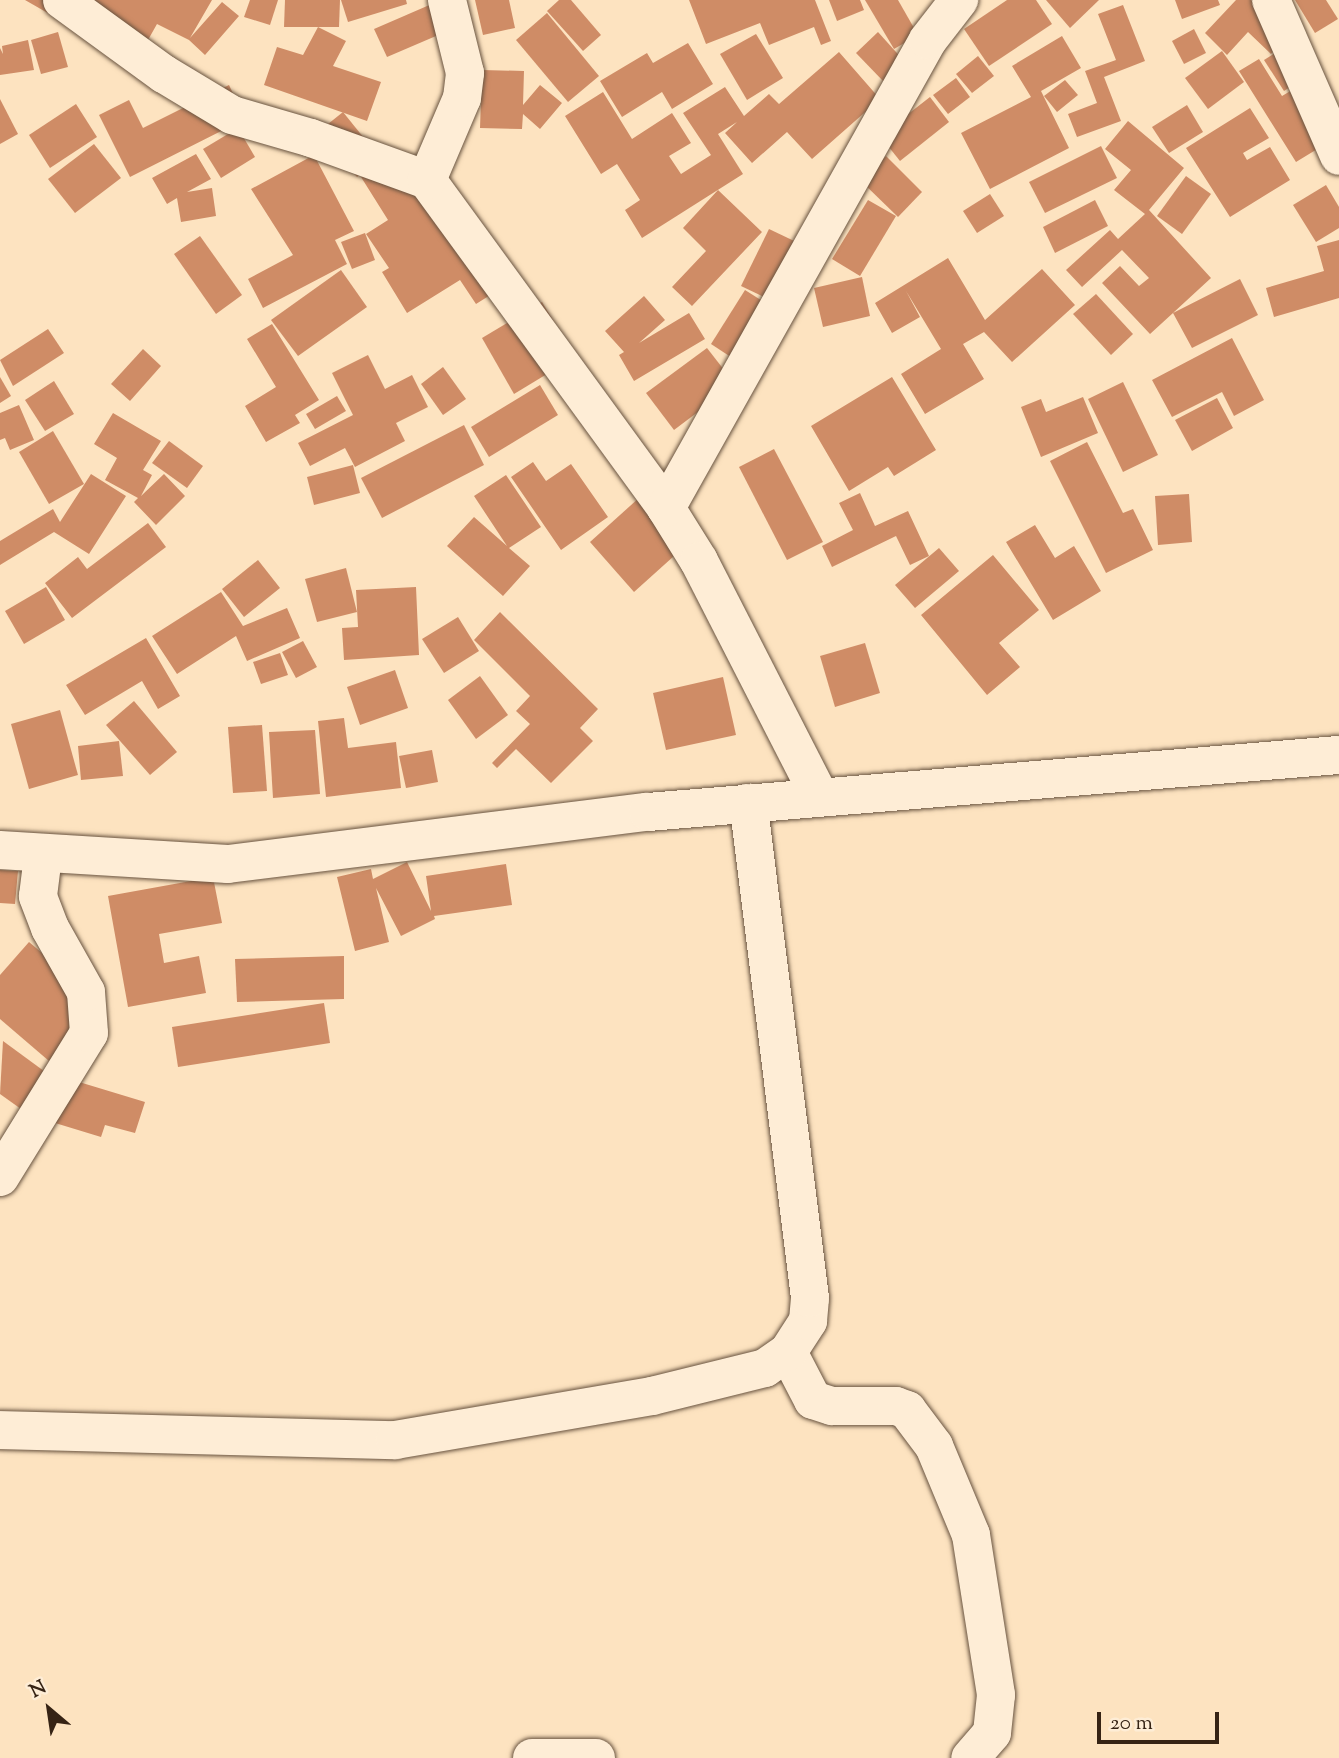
<!DOCTYPE html>
<style>
body{margin:0}
#map{position:relative;width:1339px;height:1758px;overflow:hidden;background:#fde3c0;font-family:"Sorts Mill Goudy",serif}
div>[style]{position:absolute}
[style*='--x']{left:calc(var(--x)*1px);top:calc(var(--y)*1px);width:calc(var(--w)*1px);rotate:calc(var(--a)*1deg)}
.building>*{inset:0;background:#cf8c66}
.roads{filter:drop-shadow(0 0 2px #68533f) drop-shadow(0 0 2px #68533f)}
.street>*{height:38px;margin:-19px;padding:0 19px;transform-origin:19px;border-radius:19px;background:#feedd6}
.secondary>*{height:38px;margin:-19px;padding:0 19px;transform-origin:19px;border-radius:19px;background:#feedd6}
span{translate:-50% -50%;white-space:nowrap;text-align:center;line-height:1.15;-webkit-text-stroke:5px #feedd6;paint-order:stroke}
.north{position:absolute;left:14px;top:1674px;width:70px;height:70px;-webkit-text-stroke:5px #feedd6;paint-order:stroke;rotate:331deg;font-size:19px;font-weight:700;line-height:28px;text-align:center;color:#362314}
.north::after{content:'';display:block;margin:auto;width:24px;height:32px;background:#362314;clip-path:polygon(50% 0,100% 100%,50% 72%,0 100%)}
.scale{position:absolute;left:1097px;top:1712px;width:122px;height:32px;box-sizing:border-box;border:4px solid #362314;border-top:0;padding-left:9px;font-size:21px;line-height:24px;white-space:nowrap;color:#362314;-webkit-text-stroke:5px #feedd6;paint-order:stroke}
</style>
<div id="map">
<div class="building">
<i style="clip-path:polygon(25px 0,212px 0,190px 38px,222px 2px,239px 16px,205px 55px,189px 40px,157px 24px,135px 63px)"></i>
<i style="clip-path:polygon(250px 0,278px 0,270px 25px,244px 17px)"></i>
<i style="clip-path:polygon(285px 0,340px 0,339px 27px,284px 27px)"></i>
<i style="clip-path:polygon(341px 0,406px 0,407px 4px,348px 22px)"></i>
<i style="clip-path:polygon(441px 0,464px 24px,387px 57px,374px 29px)"></i>
<i style="clip-path:polygon(475px 0,509px 0,515px 28px,483px 35px)"></i>
<i style="clip-path:polygon(559px 0,571px 0,601px 35px,583px 51px,547px 11px)"></i>
<i style="clip-path:polygon(689px 0,815px 0,831px 41px,821px 45px,814px 27px,769px 45px,760px 23px,706px 44px)"></i>
<i style="clip-path:polygon(829px 0,860px 0,864px 10px,837px 21px)"></i>
<i style="clip-path:polygon(865px 0,898px 0,918px 35px,894px 49px)"></i>
<i style="clip-path:polygon(1007px 0,1036px 0,1052px 24px,989px 66px,964px 29px)"></i>
<i style="clip-path:polygon(1046px 0,1099px 0,1070px 28px)"></i>
<i style="clip-path:polygon(1175px 0,1218px 0,1220px 5px,1182px 19px)"></i>
<i style="clip-path:polygon(1236px 0,1272px 0,1298px 25px,1271px 54px,1248px 32px,1227px 55px,1205px 33px)"></i>
<i style="clip-path:polygon(1295px 0,1326px 0,1338px 19px,1315px 33px)"></i>
<i style="clip-path:polygon(1123px 5px,1145px 61px,1104px 77px,1121px 121px,1077px 137px,1068px 114px,1097px 103px,1085px 71px,1116px 60px,1098px 14px)"></i>
<i style="clip-path:polygon(547px 13px,599px 76px,568px 102px,516px 40px)"></i>
<i style="clip-path:polygon(318px 27px,346px 41px,333px 66px,381px 82px,367px 121px,264px 85px,277px 47px,303px 55px)"></i>
<i style="clip-path:polygon(1194px 29px,1206px 53px,1184px 64px,1172px 41px)"></i>
<i style="clip-path:polygon(58px 32px,68px 67px,41px 74px,31px 40px)"></i>
<i style="clip-path:polygon(878px 32px,905px 62px,884px 82px,856px 53px)"></i>
<i style="clip-path:polygon(756px 34px,783px 78px,747px 100px,720px 54px)"></i>
<i style="clip-path:polygon(1062px 36px,1081px 68px,1041px 91px,1069px 148px,990px 189px,961px 133px,1031px 97px,1012px 66px)"></i>
<i style="clip-path:polygon(28px 40px,34px 70px,0 75px,0 48px,3px 54px,2px 46px)"></i>
<i style="clip-path:polygon(688px 43px,713px 84px,672px 109px,662px 92px,622px 117px,600px 81px,647px 53px,653px 63px)"></i>
<i style="clip-path:polygon(1289px 44px,1308px 75px,1284px 91px,1264px 60px)"></i>
<i style="clip-path:polygon(1222px 51px,1244px 82px,1208px 109px,1185px 78px)"></i>
<i style="clip-path:polygon(839px 52px,880px 99px,812px 159px,787px 132px,752px 163px,725px 133px,737px 122px,718px 134px,743px 174px,642px 238px,625px 210px,640px 200px,617px 164px,601px 174px,565px 116px,603px 92px,632px 139px,672px 113px,691px 143px,669px 156px,681px 174px,711px 155px,683px 113px,725px 87px,744px 116px,769px 94px,779px 104px)"></i>
<i style="clip-path:polygon(978px 56px,994px 76px,972px 93px,956px 74px)"></i>
<i style="clip-path:polygon(1259px 59px,1282px 96px,1304px 83px,1337px 137px,1296px 162px,1239px 71px)"></i>
<i style="clip-path:polygon(482px 70px,524px 71px,523px 105px,540px 85px,562px 103px,540px 129px,523px 114px,522px 129px,480px 128px)"></i>
<i style="clip-path:polygon(956px 78px,970px 97px,948px 114px,933px 95px)"></i>
<i style="clip-path:polygon(1065px 80px,1078px 95px,1057px 112px,1044px 96px)"></i>
<i style="clip-path:polygon(229px 85px,245px 119px,130px 177px,99px 115px,129px 100px,143px 128px)"></i>
<i style="clip-path:polygon(930px 97px,949px 122px,900px 161px,880px 136px)"></i>
<i style="clip-path:polygon(0 99px,18px 134px,0 144px)"></i>
<i style="clip-path:polygon(76px 104px,97px 137px,50px 168px,29px 135px)"></i>
<i style="clip-path:polygon(1187px 105px,1203px 132px,1169px 153px,1152px 127px)"></i>
<i style="clip-path:polygon(1250px 108px,1269px 138px,1243px 153px,1247px 160px,1270px 147px,1290px 180px,1230px 217px,1186px 148px)"></i>
<i style="clip-path:polygon(343px 112px,380px 158px,357px 177px,318px 132px)"></i>
<i style="clip-path:polygon(1128px 121px,1184px 168px,1149px 210px,1211px 278px,1173px 313px,1240px 279px,1258px 315px,1192px 348px,1173px 313px,1150px 334px,1102px 283px,1120px 266px,1139px 286px,1149px 278px,1122px 250px,1082px 287px,1066px 270px,1110px 230px,1118px 239px,1145px 214px,1114px 190px,1131px 170px,1105px 149px)"></i>
<i style="clip-path:polygon(238px 128px,255px 157px,221px 178px,203px 149px)"></i>
<i style="clip-path:polygon(94px 144px,121px 178px,75px 213px,48px 179px)"></i>
<i style="clip-path:polygon(1101px 146px,1117px 178px,1045px 213px,1029px 182px)"></i>
<i style="clip-path:polygon(196px 154px,211px 179px,187px 192px,212px 188px,216px 216px,181px 222px,177px 198px,167px 204px,152px 178px)"></i>
<i style="clip-path:polygon(314px 155px,354px 231px,335px 240px,347px 264px,263px 308px,248px 279px,293px 255px,251px 189px)"></i>
<i style="clip-path:polygon(395px 155px,503px 287px,476px 304px,460px 280px,407px 313px,382px 272px,389px 268px,366px 234px,388px 220px,361px 177px)"></i>
<i style="clip-path:polygon(886px 156px,922px 192px,898px 217px,861px 181px)"></i>
<i style="clip-path:polygon(1186px 176px,1211px 194px,1182px 234px,1157px 216px)"></i>
<i style="clip-path:polygon(1326px 185px,1339px 207px,1339px 228px,1316px 242px,1293px 205px)"></i>
<i style="clip-path:polygon(718px 190px,762px 232px,692px 306px,672px 287px,706px 251px,683px 228px)"></i>
<i style="clip-path:polygon(990px 194px,1004px 216px,977px 233px,963px 211px)"></i>
<i style="clip-path:polygon(868px 200px,896px 216px,860px 276px,832px 259px)"></i>
<i style="clip-path:polygon(1095px 200px,1108px 226px,1055px 253px,1043px 227px)"></i>
<i style="clip-path:polygon(769px 229px,811px 249px,783px 306px,741px 286px)"></i>
<i style="clip-path:polygon(365px 233px,375px 260px,352px 269px,341px 242px)"></i>
<i style="clip-path:polygon(200px 236px,242px 295px,216px 314px,174px 254px)"></i>
<i style="clip-path:polygon(1339px 240px,1339px 298px,1274px 317px,1266px 288px,1324px 271px,1317px 246px)"></i>
<i style="clip-path:polygon(948px 258px,985px 320px,1042px 269px,1075px 305px,1012px 362px,984px 332px,963px 344px,984px 379px,925px 414px,901px 374px,941px 349px,906px 291px,920px 317px,892px 333px,875px 303px)"></i>
<i style="clip-path:polygon(341px 270px,367px 307px,298px 356px,271px 320px)"></i>
<i style="clip-path:polygon(862px 277px,870px 316px,823px 327px,814px 288px)"></i>
<i style="clip-path:polygon(745px 290px,778px 311px,743px 365px,711px 344px)"></i>
<i style="clip-path:polygon(1096px 294px,1133px 334px,1111px 355px,1073px 314px)"></i>
<i style="clip-path:polygon(644px 296px,665px 320px,639px 343px,689px 313px,705px 339px,634px 381px,619px 355px,624px 352px,605px 331px)"></i>
<i style="clip-path:polygon(542px 302px,575px 357px,514px 394px,482px 338px)"></i>
<i style="clip-path:polygon(272px 324px,319px 400px,295px 415px,300px 423px,266px 442px,245px 406px,276px 387px,247px 339px)"></i>
<i style="clip-path:polygon(48px 329px,64px 353px,13px 386px,0 360px)"></i>
<i style="clip-path:polygon(1232px 338px,1264px 400px,1234px 416px,1222px 392px,1172px 417px,1152px 380px)"></i>
<i style="clip-path:polygon(707px 348px,735px 384px,674px 430px,646px 393px)"></i>
<i style="clip-path:polygon(143px 349px,161px 366px,130px 401px,111px 384px)"></i>
<i style="clip-path:polygon(368px 355px,385px 389px,412px 375px,428px 407px,396px 423px,405px 441px,355px 467px,345px 448px,310px 466px,298px 443px,353px 415px,332px 373px)"></i>
<i style="clip-path:polygon(443px 367px,466px 399px,443px 415px,421px 384px)"></i>
<i style="clip-path:polygon(0 377px,11px 396px,0 403px)"></i>
<i style="clip-path:polygon(892px 377px,936px 450px,894px 476px,888px 467px,849px 491px,811px 426px)"></i>
<i style="clip-path:polygon(54px 381px,74px 414px,45px 431px,25px 400px)"></i>
<i style="clip-path:polygon(1123px 382px,1158px 455px,1123px 472px,1088px 399px)"></i>
<i style="clip-path:polygon(540px 385px,558px 415px,489px 457px,471px 427px)"></i>
<i style="clip-path:polygon(337px 396px,346px 411px,315px 429px,306px 414px)"></i>
<i style="clip-path:polygon(1083px 397px,1098px 433px,1041px 457px,1021px 407px,1041px 399px,1046px 412px)"></i>
<i style="clip-path:polygon(1217px 398px,1233px 428px,1192px 451px,1175px 420px)"></i>
<i style="clip-path:polygon(19px 405px,34px 440px,10px 450px,5px 438px,0 440px,0 413px)"></i>
<i style="clip-path:polygon(113px 413px,161px 441px,143px 470px,152px 475px,141px 496px,164px 474px,185px 496px,156px 525px,134px 502px,138px 498px,105px 480px,117px 458px,94px 444px)"></i>
<i style="clip-path:polygon(464px 425px,484px 465px,382px 518px,361px 478px)"></i>
<i style="clip-path:polygon(53px 431px,84px 484px,49px 504px,19px 452px)"></i>
<i style="clip-path:polygon(169px 441px,203px 466px,187px 488px,152px 463px)"></i>
<i style="clip-path:polygon(1087px 442px,1123px 513px,1133px 509px,1153px 550px,1106px 573px,1050px 461px)"></i>
<i style="clip-path:polygon(774px 449px,823px 542px,787px 560px,739px 467px)"></i>
<i style="clip-path:polygon(533px 462px,546px 481px,571px 464px,608px 517px,561px 550px,511px 477px)"></i>
<i style="clip-path:polygon(353px 465px,360px 493px,314px 505px,307px 477px)"></i>
<i style="clip-path:polygon(91px 474px,126px 496px,89px 554px,54px 532px,0 565px,0 541px,53px 509px,60px 522px)"></i>
<i style="clip-path:polygon(506px 475px,541px 527px,509px 548px,530px 566px,503px 596px,447px 546px,474px 517px,507px 546px,474px 496px)"></i>
<i style="clip-path:polygon(860px 493px,875px 526px,908px 511px,929px 556px,910px 565px,896px 536px,832px 567px,822px 546px,853px 530px,839px 503px)"></i>
<i style="clip-path:polygon(1189px 494px,1192px 542px,1158px 545px,1155px 496px)"></i>
<i style="clip-path:polygon(640px 497px,684px 547px,634px 592px,590px 542px)"></i>
<i style="clip-path:polygon(148px 523px,166px 547px,72px 618px,45px 583px,78px 557px,87px 569px)"></i>
<i style="clip-path:polygon(1035px 525px,1055px 558px,1074px 546px,1101px 591px,1053px 620px,1006px 542px)"></i>
<i style="clip-path:polygon(939px 548px,959px 571px,915px 608px,895px 585px)"></i>
<i style="clip-path:polygon(993px 555px,1039px 610px,999px 643px,1020px 667px,987px 695px,921px 615px)"></i>
<i style="clip-path:polygon(258px 560px,280px 588px,244px 617px,222px 589px)"></i>
<i style="clip-path:polygon(346px 568px,357px 612px,317px 622px,305px 579px)"></i>
<i style="clip-path:polygon(46px 587px,65px 620px,24px 644px,5px 611px)"></i>
<i style="clip-path:polygon(416px 587px,419px 655px,344px 660px,342px 628px,358px 627px,356px 590px)"></i>
<i style="clip-path:polygon(221px 592px,243px 626px,287px 608px,300px 638px,247px 661px,236px 636px,177px 674px,152px 636px)"></i>
<i style="clip-path:polygon(500px 612px,598px 709px,580px 728px,593px 741px,551px 783px,516px 749px,497px 768px,492px 763px,530px 724px,516px 711px,530px 696px,474px 640px)"></i>
<i style="clip-path:polygon(458px 617px,479px 651px,444px 673px,422px 639px)"></i>
<i style="clip-path:polygon(146px 638px,180px 696px,158px 709px,142px 681px,85px 715px,66px 685px)"></i>
<i style="clip-path:polygon(303px 641px,317px 667px,296px 678px,282px 652px)"></i>
<i style="clip-path:polygon(865px 643px,880px 693px,835px 707px,820px 656px)"></i>
<i style="clip-path:polygon(280px 653px,288px 675px,261px 684px,253px 662px)"></i>
<i style="clip-path:polygon(395px 670px,408px 708px,360px 725px,347px 687px)"></i>
<i style="clip-path:polygon(480px 676px,508px 715px,476px 739px,448px 700px)"></i>
<i style="clip-path:polygon(723px 677px,736px 735px,666px 750px,653px 693px)"></i>
<i style="clip-path:polygon(134px 701px,177px 752px,150px 775px,106px 725px)"></i>
<i style="clip-path:polygon(60px 710px,78px 775px,29px 789px,11px 724px)"></i>
<i style="clip-path:polygon(344px 718px,348px 748px,396px 742px,401px 788px,326px 797px,318px 721px)"></i>
<i style="clip-path:polygon(262px 725px,267px 791px,233px 793px,228px 727px)"></i>
<i style="clip-path:polygon(315px 730px,320px 794px,273px 798px,269px 732px)"></i>
<i style="clip-path:polygon(119px 741px,123px 776px,81px 780px,78px 746px)"></i>
<i style="clip-path:polygon(432px 750px,438px 782px,406px 788px,399px 756px)"></i>
<i style="clip-path:polygon(407px 862px,431px 911px,426px 876px,506px 864px,512px 905px,434px 916px,435px 919px,401px 936px,376px 888px,389px 942px,355px 951px,337px 877px,371px 869px,373px 879px)"></i>
<i style="clip-path:polygon(0 870px,18px 871px,15px 904px,0 903px)"></i>
<i style="clip-path:polygon(213px 877px,222px 923px,159px 934px,164px 963px,199px 956px,206px 993px,128px 1007px,108px 896px)"></i>
<i style="clip-path:polygon(29px 942px,99px 1001px,49px 1061px,0 1019px,0 975px)"></i>
<i style="clip-path:polygon(344px 956px,344px 999px,237px 1002px,235px 959px)"></i>
<i style="clip-path:polygon(324px 1003px,330px 1043px,178px 1067px,172px 1027px)"></i>
<i style="clip-path:polygon(3px 1041px,48px 1074px,21px 1109px,0 1094px)"></i>
<i style="clip-path:polygon(56px 1075px,145px 1102px,135px 1133px,105px 1125px,101px 1137px,42px 1119px)"></i>
</div>
<div class="roads">
<div class="street">
<i style="--x:62;--y:0;--w:126;--a:36"></i>
<i style="--x:164;--y:74;--w:79;--a:31.1"></i>
<i style="--x:232;--y:115;--w:82;--a:16.2"></i>
<i style="--x:311;--y:138;--w:123;--a:19.9"></i>
<i style="--x:427;--y:180;--w:406;--a:53.9"></i>
<i style="--x:666;--y:508;--w:62;--a:58.1"></i>
<i style="--x:699;--y:561;--w:264;--a:62.9"></i>
<i style="--x:1271;--y:0;--w:170;--a:66.4"></i>
<i style="--x:427;--y:180;--w:89;--a:-66.9"></i>
<i style="--x:462;--y:98;--w:25;--a:-83"></i>
<i style="--x:465;--y:73;--w:75;--a:-103.9"></i>
<i style="--x:666;--y:508;--w:536;--a:-60.76"></i>
<i style="--x:928;--y:40;--w:51;--a:-52.2"></i>
<i style="--x:0;--y:1177;--w:169;--a:-58.3"></i>
<i style="--x:89;--y:1033;--w:41;--a:-94.2"></i>
<i style="--x:86;--y:992;--w:73;--a:-119.4"></i>
<i style="--x:50;--y:928;--w:34;--a:-111"></i>
<i style="--x:38;--y:896;--w:40;--a:-82.9"></i>
<i style="--x:788;--y:1352;--w:54;--a:62.5"></i>
<i style="--x:813;--y:1400;--w:20;--a:18"></i>
<i style="--x:832;--y:1406;--w:64;--a:0"></i>
<i style="--x:896;--y:1406;--w:12;--a:20"></i>
<i style="--x:907;--y:1410;--w:45;--a:53.1"></i>
<i style="--x:934;--y:1446;--w:96;--a:67.4"></i>
<i style="--x:971;--y:1535;--w:162;--a:81.1"></i>
<i style="--x:996;--y:1695;--w:38;--a:96"></i>
<i style="--x:992;--y:1733;--w:33;--a:131"></i>
<i style="--x:0;--y:1430;--w:395;--a:1.5"></i>
<i style="--x:395;--y:1440;--w:261;--a:-9.7"></i>
<i style="--x:652;--y:1396;--w:116;--a:-13.9"></i>
<i style="--x:765;--y:1368;--w:28;--a:-35"></i>
<i style="--x:788;--y:1352;--w:37;--a:-57"></i>
<i style="--x:808;--y:1321;--w:23;--a:-85"></i>
<i style="--x:810;--y:1298;--w:499;--a:-97.1"></i>
<i style="--x:532;--y:1758;--w:64;--a:0"></i>
</div>
<div class="secondary">
<i style="--x:0;--y:850;--w:228;--a:3.5"></i>
<i style="--x:228;--y:864;--w:423;--a:-7.1"></i>
<i style="--x:648;--y:812;--w:693;--a:-4.72"></i>
</div>
</div>
<div class="north">N</div>
<div class="scale">20 m</div>
</div>
